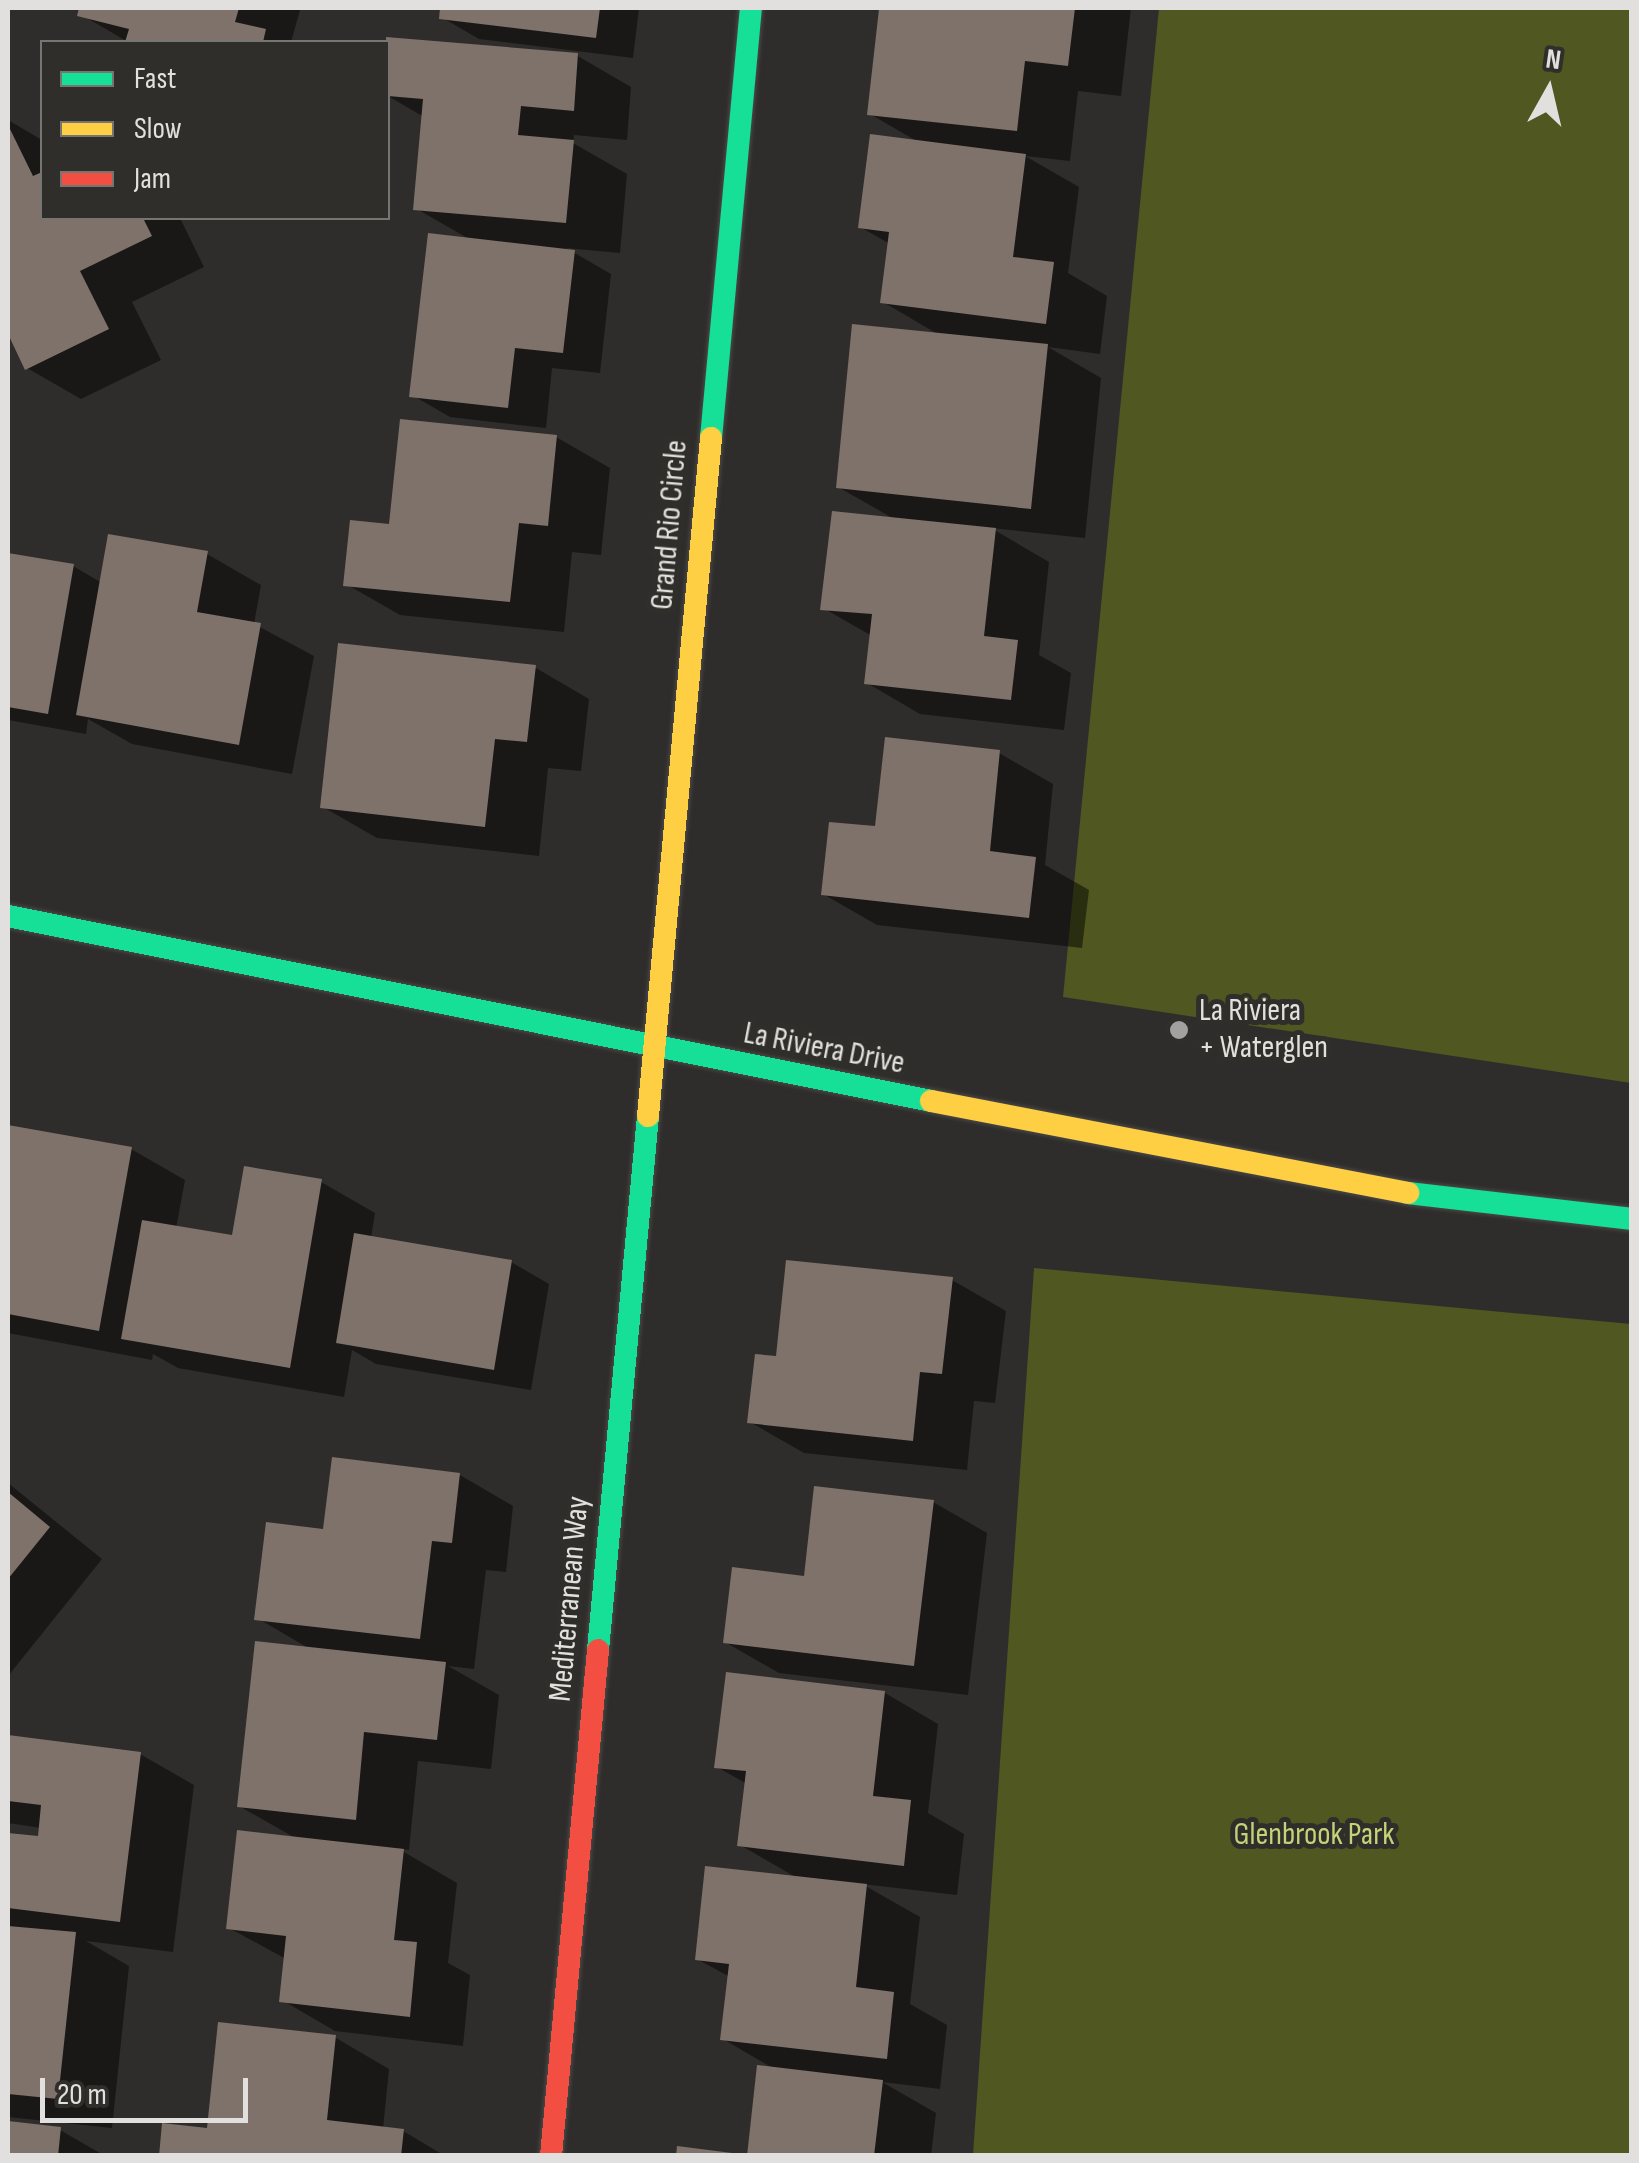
<!DOCTYPE html>
<style>
body{margin:0}
#map{position:relative;width:1639px;height:2163px;overflow:hidden;background:#2f2d2b;font-family:"Sofia Sans Condensed",sans-serif}
div>[style]{position:absolute}
[style*='--x']{left:calc(var(--x)*1px);top:calc(var(--y)*1px);width:calc(var(--w)*1px);rotate:calc(var(--a)*1deg)}
.green>*{inset:0;background:#505720}
.shadow>*{inset:0;background:#0007}
.building>*{inset:0;background:#7f726a}
.roads{filter:drop-shadow(0 0 2px #4b4a48) drop-shadow(0 0 2px #4b4a48)}
.fast>*{height:22px;margin:-11px;padding:0 11px;transform-origin:11px;border-radius:11px;background:#16e098}
.slow>*{height:22px;margin:-11px;padding:0 11px;transform-origin:11px;border-radius:11px;background:#ffcf43}
.jam>*{height:22px;margin:-11px;padding:0 11px;transform-origin:11px;border-radius:11px;background:#f24e42}
.dots>*{width:28px;height:28px;translate:-50% -50%;box-sizing:border-box;border:5px solid #302e2a;border-radius:50%}
span{translate:-50% -50%;white-space:nowrap;text-align:center;line-height:1.15;-webkit-text-stroke:10px #302e2a;paint-order:stroke}
.street-label{font-size:32px;color:#e2e0de}
.poi-label{font-size:32px;color:#e2e0de}
.left{translate:0 -50%;text-align:left}
.park-label{font-size:32px;color:#c4d377}
.frame{position:absolute;inset:0;border:10px solid #e2e0de;pointer-events:none}
.legend{position:absolute;left:40px;top:40px;width:350px;height:180px;box-sizing:border-box;background:#302e2a;border:2px solid #777572;margin:0;padding:12px 18px;list-style:none;font-size:30px;color:#e2e0de}
.legend li{display:flex;align-items:center;gap:20px;height:50px}
.legend b{width:50px;border:2px solid #777572}
.north{position:absolute;left:1499px;top:40px;width:100px;height:100px;-webkit-text-stroke:8px #302e2a;paint-order:stroke;rotate:8deg;font-size:28px;font-weight:700;line-height:40px;text-align:center;color:#e2e0de}
.north::after{content:'';display:block;margin:auto;width:35px;height:45px;background:#e2e0de;clip-path:polygon(50% 0,100% 100%,50% 72%,0 100%)}
.scale{position:absolute;left:40px;top:2078px;width:208px;height:45px;box-sizing:border-box;border:5px solid #e2e0de;border-top:0;padding-left:12px;font-size:30px;line-height:35px;white-space:nowrap;color:#e2e0de;-webkit-text-stroke:8px #302e2a;paint-order:stroke}
</style>
<div id="map">
<div class="green">
<i style="clip-path:polygon(1159px 8px,1631px 8px,1631px 1083px,1063px 997px)"></i>
<i style="clip-path:polygon(1034px 1268px,1631px 1324px,1631px 2155px,973px 2155px)"></i>
</div>
<div class="shadow">
<i style="clip-path:polygon(81px 8px,296px 8px,300px 10px,291px 42px,128px 42px,80px 14px)"></i>
<i style="clip-path:polygon(443px 8px,639px 8px,633px 58px,479px 39px,441px 17px)"></i>
<i style="clip-path:polygon(897px 8px,1131px 8px,1121px 96px,1078px 91px,1070px 161px,1025px 156px,1079px 187px,1068px 273px,1107px 296px,1100px 354px,1048px 347px,1101px 378px,1085px 538px,991px 528px,1049px 562px,1039px 655px,1071px 673px,1064px 730px,920px 714px,867px 683px,872px 636px,823px 608px,896px 520px,838px 487px,941px 336px,883px 302px,890px 244px,860px 227px,920px 143px,870px 114px)"></i>
<i style="clip-path:polygon(388px 47px,576px 55px,631px 87px,627px 140px,574px 135px,573px 143px,627px 174px,620px 253px,566px 248px,611px 274px,600px 373px,552px 368px,546px 428px,450px 417px,412px 395px,471px 240px,415px 208px,424px 117px,388px 96px)"></i>
<i style="clip-path:polygon(8px 120px,42px 140px,42px 218px,180px 218px,204px 267px,132px 302px,161px 360px,81px 399px,27px 368px,8px 329px)"></i>
<i style="clip-path:polygon(556px 437px,610px 468px,601px 555px,572px 552px,564px 632px,400px 615px,346px 584px)"></i>
<i style="clip-path:polygon(207px 554px,261px 585px,254px 624px,314px 656px,292px 774px,132px 744px,88px 719px,86px 734px,8px 720px,8px 555px,73px 566px,102px 583px)"></i>
<i style="clip-path:polygon(536px 668px,589px 699px,581px 771px,548px 768px,539px 856px,377px 838px,323px 807px)"></i>
<i style="clip-path:polygon(999px 753px,1053px 784px,1045px 865px,1089px 890px,1082px 948px,877px 925px,823px 894px,877px 829px)"></i>
<i style="clip-path:polygon(8px 1127px,131px 1149px,185px 1180px,176px 1229px,234px 1238px,321px 1182px,375px 1213px,371px 1238px,511px 1262px,549px 1284px,531px 1390px,376px 1364px,352px 1350px,344px 1397px,178px 1368px,153px 1354px,152px 1360px,8px 1333px)"></i>
<i style="clip-path:polygon(952px 1280px,1006px 1311px,995px 1403px,974px 1401px,967px 1470px,804px 1453px,750px 1422px,778px 1359px)"></i>
<i style="clip-path:polygon(460px 1475px,513px 1506px,506px 1572px,486px 1570px,474px 1669px,448px 1666px,499px 1695px,491px 1769px,418px 1761px,409px 1850px,397px 1848px,457px 1883px,448px 1963px,470px 1975px,463px 2046px,335px 2031px,282px 2000px,286px 1959px,229px 1928px,299px 1840px,239px 1806px,310px 1649px,257px 1618px,326px 1532px)"></i>
<i style="clip-path:polygon(8px 1483px,102px 1559px,8px 1676px)"></i>
<i style="clip-path:polygon(933px 1502px,987px 1533px,968px 1695px,779px 1673px,725px 1642px,806px 1578px)"></i>
<i style="clip-path:polygon(885px 1693px,938px 1724px,928px 1813px,964px 1834px,957px 1895px,862px 1884px,920px 1917px,910px 2004px,947px 2025px,940px 2089px,882px 2082px,936px 2113px,931px 2156px,749px 2156px,776px 2070px,723px 2039px,730px 1977px,697px 1959px,799px 1879px,740px 1845px,747px 1784px,717px 1767px)"></i>
<i style="clip-path:polygon(8px 1738px,140px 1754px,194px 1785px,173px 1952px,86px 1941px,129px 1966px,112px 2128px,8px 2117px,8px 1835px,40px 1839px,41px 1828px,8px 1823px)"></i>
<i style="clip-path:polygon(336px 2038px,389px 2069px,383px 2129px,403px 2131px,445px 2156px,161px 2156px,209px 2131px)"></i>
<i style="clip-path:polygon(8px 2123px,60px 2130px,105px 2156px,8px 2156px)"></i>
</div>
<div class="building">
<i style="clip-path:polygon(79px 8px,239px 8px,235px 22px,266px 29px,263px 42px,125px 42px,129px 29px,77px 16px)"></i>
<i style="clip-path:polygon(440px 8px,600px 8px,596px 38px,439px 19px)"></i>
<i style="clip-path:polygon(1075px 8px,1068px 66px,1025px 61px,1017px 131px,867px 115px,879px 9px)"></i>
<i style="clip-path:polygon(386px 37px,578px 53px,574px 111px,521px 106px,518px 135px,574px 140px,566px 223px,413px 210px,423px 99px,388px 96px)"></i>
<i style="clip-path:polygon(8px 125px,33px 176px,42px 172px,42px 218px,143px 218px,152px 236px,80px 271px,109px 329px,25px 370px,8px 334px)"></i>
<i style="clip-path:polygon(870px 134px,1026px 154px,1013px 257px,1054px 262px,1046px 324px,880px 303px,889px 232px,858px 228px)"></i>
<i style="clip-path:polygon(428px 233px,575px 250px,563px 353px,515px 348px,508px 408px,409px 397px)"></i>
<i style="clip-path:polygon(852px 324px,1048px 344px,1031px 509px,836px 488px)"></i>
<i style="clip-path:polygon(400px 419px,557px 435px,548px 526px,519px 523px,510px 602px,343px 586px,350px 520px,389px 524px)"></i>
<i style="clip-path:polygon(832px 511px,996px 528px,984px 636px,1018px 640px,1011px 700px,864px 684px,872px 614px,820px 610px)"></i>
<i style="clip-path:polygon(108px 534px,208px 551px,197px 612px,261px 623px,239px 745px,76px 715px)"></i>
<i style="clip-path:polygon(8px 553px,74px 564px,48px 714px,8px 707px)"></i>
<i style="clip-path:polygon(338px 643px,536px 665px,527px 742px,495px 739px,485px 827px,320px 808px)"></i>
<i style="clip-path:polygon(885px 737px,1000px 750px,990px 851px,1036px 857px,1029px 918px,821px 895px,829px 822px,875px 826px)"></i>
<i style="clip-path:polygon(8px 1125px,132px 1147px,99px 1331px,8px 1314px)"></i>
<i style="clip-path:polygon(244px 1166px,322px 1179px,290px 1368px,121px 1339px,142px 1220px,232px 1235px)"></i>
<i style="clip-path:polygon(354px 1233px,512px 1260px,494px 1370px,336px 1343px)"></i>
<i style="clip-path:polygon(786px 1260px,953px 1277px,942px 1374px,920px 1372px,913px 1441px,747px 1423px,755px 1354px,776px 1356px)"></i>
<i style="clip-path:polygon(332px 1457px,460px 1473px,452px 1543px,432px 1541px,420px 1639px,254px 1620px,266px 1522px,323px 1529px)"></i>
<i style="clip-path:polygon(814px 1486px,934px 1500px,914px 1666px,723px 1643px,732px 1567px,804px 1576px)"></i>
<i style="clip-path:polygon(8px 1492px,50px 1527px,8px 1579px)"></i>
<i style="clip-path:polygon(255px 1641px,446px 1662px,437px 1740px,364px 1732px,356px 1820px,237px 1807px)"></i>
<i style="clip-path:polygon(726px 1672px,885px 1691px,873px 1796px,911px 1800px,904px 1866px,737px 1846px,746px 1771px,714px 1768px)"></i>
<i style="clip-path:polygon(8px 1735px,141px 1752px,120px 1922px,8px 1908px,8px 1833px,38px 1836px,41px 1805px,8px 1801px)"></i>
<i style="clip-path:polygon(237px 1830px,404px 1849px,394px 1940px,417px 1942px,410px 2017px,279px 2002px,286px 1936px,226px 1929px)"></i>
<i style="clip-path:polygon(705px 1866px,867px 1884px,856px 1987px,894px 1992px,887px 2059px,720px 2040px,729px 1964px,695px 1960px)"></i>
<i style="clip-path:polygon(8px 1926px,76px 1932px,58px 2099px,8px 2094px)"></i>
<i style="clip-path:polygon(218px 2022px,336px 2035px,327px 2120px,404px 2129px,401px 2156px,159px 2156px,162px 2123px,207px 2128px)"></i>
<i style="clip-path:polygon(757px 2065px,883px 2080px,874px 2156px,747px 2156px)"></i>
<i style="clip-path:polygon(8px 2121px,61px 2127px,58px 2156px,8px 2156px)"></i>
<i style="clip-path:polygon(677px 2146px,732px 2153px,732px 2156px,676px 2156px)"></i>
</div>
<div class="roads">
<div class="fast">
<i style="--x:711;--y:438;--w:432;--a:-84.7"></i>
<i style="--x:8;--y:916;--w:941;--a:11.33"></i>
<i style="--x:1408;--y:1193;--w:226;--a:6.6"></i>
<i style="--x:598;--y:1650;--w:536;--a:-84.65"></i>
</div>
<div class="slow">
<i style="--x:931;--y:1101;--w:486;--a:10.9"></i>
<i style="--x:648;--y:1116;--w:681;--a:-84.69"></i>
</div>
<div class="jam">
<i style="--x:551;--y:2156;--w:508;--a:-84.69"></i>
</div>
</div>
<div class="dots">
<i style="left:1179px;top:1030px;background:#a3a19f"></i>
</div>
<div class="street-label">
<span style="left:670px;top:525px;rotate:-85deg">Grand Rio Circle</span>
<span style="left:824px;top:1049px;rotate:11deg">La Riviera Drive</span>
<span style="left:570px;top:1599px;rotate:-85deg">Mediterranean Way</span>
</div>
<div class="poi-label">
<span class="left" style="left:1199px;top:1030px">La Riviera<br>+ Waterglen</span>
</div>
<div class="park-label">
<span style="left:1314px;top:1835px">Glenbrook Park</span>
</div>
<div class="frame"></div>
<ul class="legend">
<li><b style="height:12px;background:#16e098"></b>Fast</li>
<li><b style="height:12px;background:#ffcf43"></b>Slow</li>
<li><b style="height:12px;background:#f24e42"></b>Jam</li>
</ul>
<div class="north">N</div>
<div class="scale">20 m</div>
</div>
